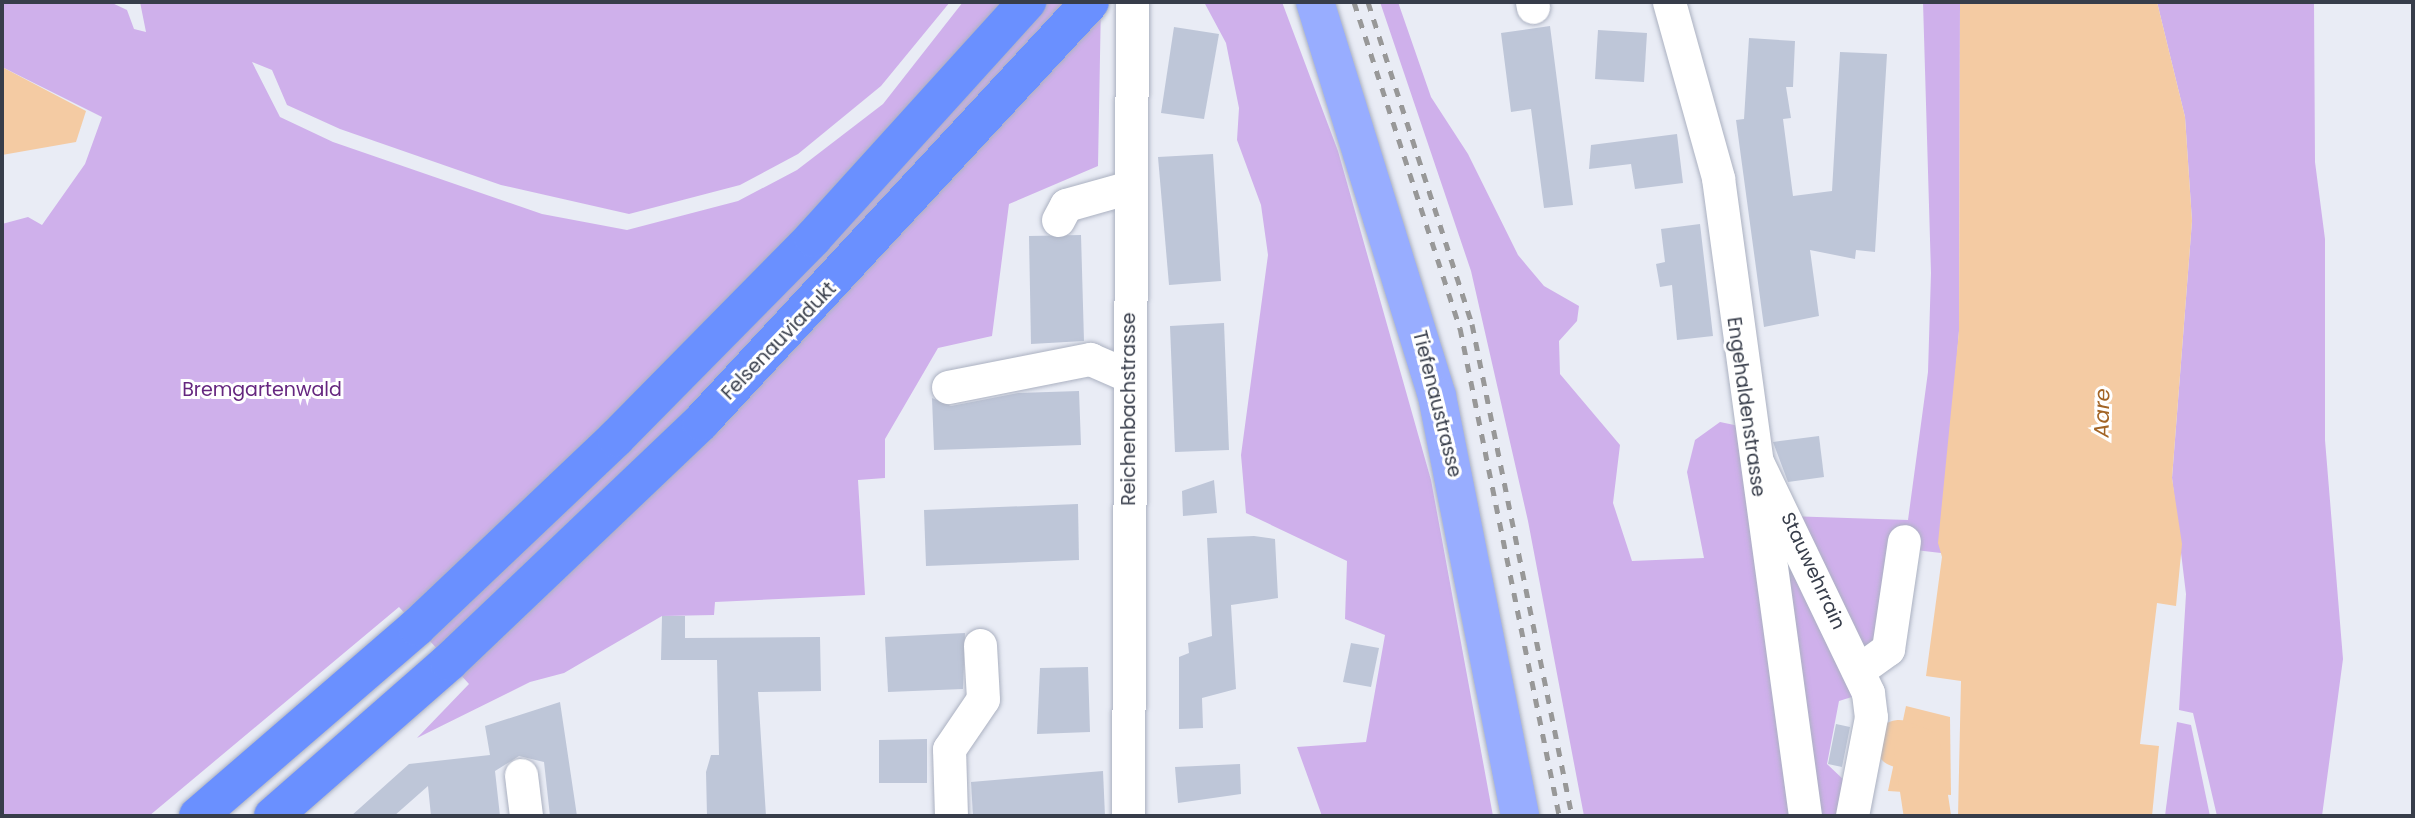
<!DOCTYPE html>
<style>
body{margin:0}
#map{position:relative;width:2415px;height:818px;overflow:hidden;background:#e9ecf5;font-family:Poppins,sans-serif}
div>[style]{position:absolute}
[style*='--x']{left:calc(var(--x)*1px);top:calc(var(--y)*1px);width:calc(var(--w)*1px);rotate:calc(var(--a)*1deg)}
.green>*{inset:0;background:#cfb0eb}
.water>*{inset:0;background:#f4cba3}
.river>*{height:47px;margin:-23.5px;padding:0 23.5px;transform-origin:23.5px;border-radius:23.5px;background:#f4cba3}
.building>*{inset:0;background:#bec6d8}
.roads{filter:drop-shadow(0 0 2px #abb1c1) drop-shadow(0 0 2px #abb1c1)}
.minor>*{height:33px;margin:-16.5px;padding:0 16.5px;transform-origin:16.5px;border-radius:16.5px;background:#fff}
.major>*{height:38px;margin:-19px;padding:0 19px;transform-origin:19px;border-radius:19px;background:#98adff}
.highway>*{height:38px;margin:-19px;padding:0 19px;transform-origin:19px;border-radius:19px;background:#6a90ff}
.rail>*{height:5px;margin-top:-2.5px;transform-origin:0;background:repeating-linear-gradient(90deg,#989898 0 9px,transparent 0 18px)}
span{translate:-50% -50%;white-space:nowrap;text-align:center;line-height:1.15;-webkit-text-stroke:6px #fff;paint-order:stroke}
.street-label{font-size:19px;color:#373d4a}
.park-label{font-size:19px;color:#65267f}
.water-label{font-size:21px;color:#a26425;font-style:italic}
.frame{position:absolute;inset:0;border:4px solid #373d4a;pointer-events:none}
</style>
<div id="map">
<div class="green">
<i style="clip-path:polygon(2px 2px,110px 2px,127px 10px,134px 29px,146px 32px,140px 2px,950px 2px,881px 86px,798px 154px,740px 185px,629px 214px,501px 185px,340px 129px,287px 105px,272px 70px,252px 62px,280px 117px,333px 142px,542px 214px,627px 230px,738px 201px,797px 170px,883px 104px,963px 2px,1101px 2px,1098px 166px,1009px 204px,992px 336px,938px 348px,885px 439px,885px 478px,858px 480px,865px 595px,715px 602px,714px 615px,662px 616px,564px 673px,530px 682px,417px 738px,469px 684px,399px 607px,149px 816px,2px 816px,2px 224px,28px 217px,42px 225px,85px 164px,102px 117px,2px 67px)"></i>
<i style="clip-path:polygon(1204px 2px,1282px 2px,1338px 151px,1431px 480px,1493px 816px,1322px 816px,1297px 747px,1366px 742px,1385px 635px,1345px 619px,1347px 561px,1246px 513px,1241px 455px,1268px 255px,1261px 205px,1237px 140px,1239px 108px,1226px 43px)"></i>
<i style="clip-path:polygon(1380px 2px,1398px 2px,1431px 97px,1468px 154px,1518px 255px,1544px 286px,1579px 306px,1577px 321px,1559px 341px,1560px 374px,1620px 445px,1613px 503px,1632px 561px,1704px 558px,1687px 472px,1695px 440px,1720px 422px,1744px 427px,1804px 816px,1584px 816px,1528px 521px,1471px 271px)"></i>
<i style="clip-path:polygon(1923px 2px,1960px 2px,1959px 331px,1941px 553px,1898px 548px,1882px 636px,1855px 696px,1839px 701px,1827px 764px,1846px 782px,1839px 816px,1806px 816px,1772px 490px,1787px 516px,1908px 520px,1928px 372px,1931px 273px)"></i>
<i style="clip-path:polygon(2157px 2px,2314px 2px,2315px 162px,2325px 239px,2325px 440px,2343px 659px,2322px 816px,2217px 816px,2193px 713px,2179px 710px,2186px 594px,2172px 478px,2192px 221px,2185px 117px)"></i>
<i style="clip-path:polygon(2177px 722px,2191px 725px,2210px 816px,2165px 816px)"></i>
</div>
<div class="water">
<i style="clip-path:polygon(1960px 2px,2157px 2px,2185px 117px,2192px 221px,2172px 478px,2182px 544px,2176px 606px,2157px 603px,2140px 744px,2159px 746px,2152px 816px,1958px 816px,1961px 681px,1926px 676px,1942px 557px,1938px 543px,1959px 331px)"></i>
<i style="clip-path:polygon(2px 67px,86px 111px,76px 142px,2px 155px)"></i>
<i style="clip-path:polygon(1906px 706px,1950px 717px,1951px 795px,1888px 791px)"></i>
</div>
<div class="river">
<i style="--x:1898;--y:743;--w:20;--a:20"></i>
<i style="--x:1917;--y:750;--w:67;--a:81.4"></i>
</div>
<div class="building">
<i style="clip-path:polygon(1550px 26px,1573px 205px,1544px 208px,1531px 109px,1511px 112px,1501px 33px)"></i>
<i style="clip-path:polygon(1174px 27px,1219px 34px,1204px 119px,1161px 113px)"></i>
<i style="clip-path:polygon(1598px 30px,1647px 33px,1644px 82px,1595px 79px)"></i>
<i style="clip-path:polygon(1749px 38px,1795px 41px,1793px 87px,1786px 87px,1791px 118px,1783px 119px,1793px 196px,1832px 191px,1840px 52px,1887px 54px,1875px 252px,1856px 250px,1855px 259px,1810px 250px,1819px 316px,1764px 327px,1736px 120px,1744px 119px)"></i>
<i style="clip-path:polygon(1677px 134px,1683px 183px,1635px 189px,1631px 164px,1589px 169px,1591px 145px)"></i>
<i style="clip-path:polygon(1213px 154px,1221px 281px,1169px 285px,1158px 157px)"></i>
<i style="clip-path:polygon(1700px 224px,1713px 336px,1677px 340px,1672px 285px,1660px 287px,1656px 264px,1665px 262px,1661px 229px)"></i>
<i style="clip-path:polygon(1081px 235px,1084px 341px,1031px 344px,1029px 236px)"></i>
<i style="clip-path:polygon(1224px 323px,1229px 450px,1175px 452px,1170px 326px)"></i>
<i style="clip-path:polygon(1079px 391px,1081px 445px,934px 450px,932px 398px,951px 406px,1018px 393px)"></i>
<i style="clip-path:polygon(1819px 436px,1824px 477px,1788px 482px,1773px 442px)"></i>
<i style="clip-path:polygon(1214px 480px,1217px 513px,1183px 516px,1182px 491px)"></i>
<i style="clip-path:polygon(1078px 504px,1079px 560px,926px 566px,924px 510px)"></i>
<i style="clip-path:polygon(1254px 536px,1275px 539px,1278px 598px,1231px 605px,1236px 689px,1202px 698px,1203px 728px,1179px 729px,1179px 657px,1189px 653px,1188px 643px,1212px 636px,1207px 538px)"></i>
<i style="clip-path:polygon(662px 616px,685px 616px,685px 638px,820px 637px,821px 691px,758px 692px,766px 816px,707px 816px,706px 772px,711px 755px,719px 755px,717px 660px,661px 660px)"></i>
<i style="clip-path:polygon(965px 633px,963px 689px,888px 692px,885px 637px)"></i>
<i style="clip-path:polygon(1351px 643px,1379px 648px,1371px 687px,1343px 682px)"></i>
<i style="clip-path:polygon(1088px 667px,1090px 732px,1037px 734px,1040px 668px)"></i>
<i style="clip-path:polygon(560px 702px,577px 816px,550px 816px,544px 762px,519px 756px,495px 771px,500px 816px,431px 816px,428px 786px,394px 816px,351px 816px,409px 764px,490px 755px,485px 726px)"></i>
<i style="clip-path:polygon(1836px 724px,1850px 727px,1842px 767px,1828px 764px)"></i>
<i style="clip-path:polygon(927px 739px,927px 783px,879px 783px,879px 740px)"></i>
<i style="clip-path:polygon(1240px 764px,1241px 794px,1178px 803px,1175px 767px)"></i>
<i style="clip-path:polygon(1103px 771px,1105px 816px,973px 816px,971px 782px)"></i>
</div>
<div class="roads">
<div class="minor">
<i style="--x:1532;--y:2;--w:5;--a:79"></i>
<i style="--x:1669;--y:2;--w:183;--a:74.4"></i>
<i style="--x:1718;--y:178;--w:644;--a:82.23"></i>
<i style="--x:1058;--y:220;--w:17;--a:-62"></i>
<i style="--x:1066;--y:205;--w:66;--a:-15.7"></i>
<i style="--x:948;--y:387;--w:145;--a:-11.2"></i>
<i style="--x:1090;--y:359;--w:43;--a:23.6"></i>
<i style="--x:1758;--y:464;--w:254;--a:64.3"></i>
<i style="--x:1868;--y:693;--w:24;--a:83"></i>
<i style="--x:1871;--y:717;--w:101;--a:100.9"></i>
<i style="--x:1859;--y:670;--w:36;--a:-36"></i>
<i style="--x:1888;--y:649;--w:109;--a:-81.6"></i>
<i style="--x:521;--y:775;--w:41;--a:83"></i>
<i style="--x:951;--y:816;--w:67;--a:-91.7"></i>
<i style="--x:949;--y:749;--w:60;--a:-55.8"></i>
<i style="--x:983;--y:699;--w:54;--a:-93.2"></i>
<i style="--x:1128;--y:816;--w:814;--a:-89.72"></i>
</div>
<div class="major">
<i style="--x:1315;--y:2;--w:412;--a:72.8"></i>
<i style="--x:1437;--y:396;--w:428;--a:78.8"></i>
</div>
<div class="highway">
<i style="--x:198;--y:816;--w:289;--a:-40.8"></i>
<i style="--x:417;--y:627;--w:274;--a:-43.5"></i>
<i style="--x:616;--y:438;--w:281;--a:-45.4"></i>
<i style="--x:813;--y:238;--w:319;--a:-47.8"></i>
<i style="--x:273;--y:816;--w:234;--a:-41.2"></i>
<i style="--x:449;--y:662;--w:348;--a:-43.6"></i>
<i style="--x:701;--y:422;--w:572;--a:-47.19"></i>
</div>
</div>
<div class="rail">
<i style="--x:1354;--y:2;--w:343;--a:72"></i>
<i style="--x:1460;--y:328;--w:498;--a:78.5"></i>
<i style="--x:1368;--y:2;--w:338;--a:72.1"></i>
<i style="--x:1472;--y:324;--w:502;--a:78.51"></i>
</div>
<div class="street-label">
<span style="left:779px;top:341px;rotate:-46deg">Felsenauviadukt</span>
<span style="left:1437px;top:404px;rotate:76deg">Tiefenaustrasse</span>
<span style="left:1746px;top:407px;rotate:82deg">Engehaldenstrasse</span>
<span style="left:1129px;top:409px;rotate:-90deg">Reichenbachstrasse</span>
<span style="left:1813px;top:571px;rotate:65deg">Stauwehrrain</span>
</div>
<div class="park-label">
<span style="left:262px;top:390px">Bremgartenwald</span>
</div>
<div class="water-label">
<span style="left:2102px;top:413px;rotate:-89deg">Aare</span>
</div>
<div class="frame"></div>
</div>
